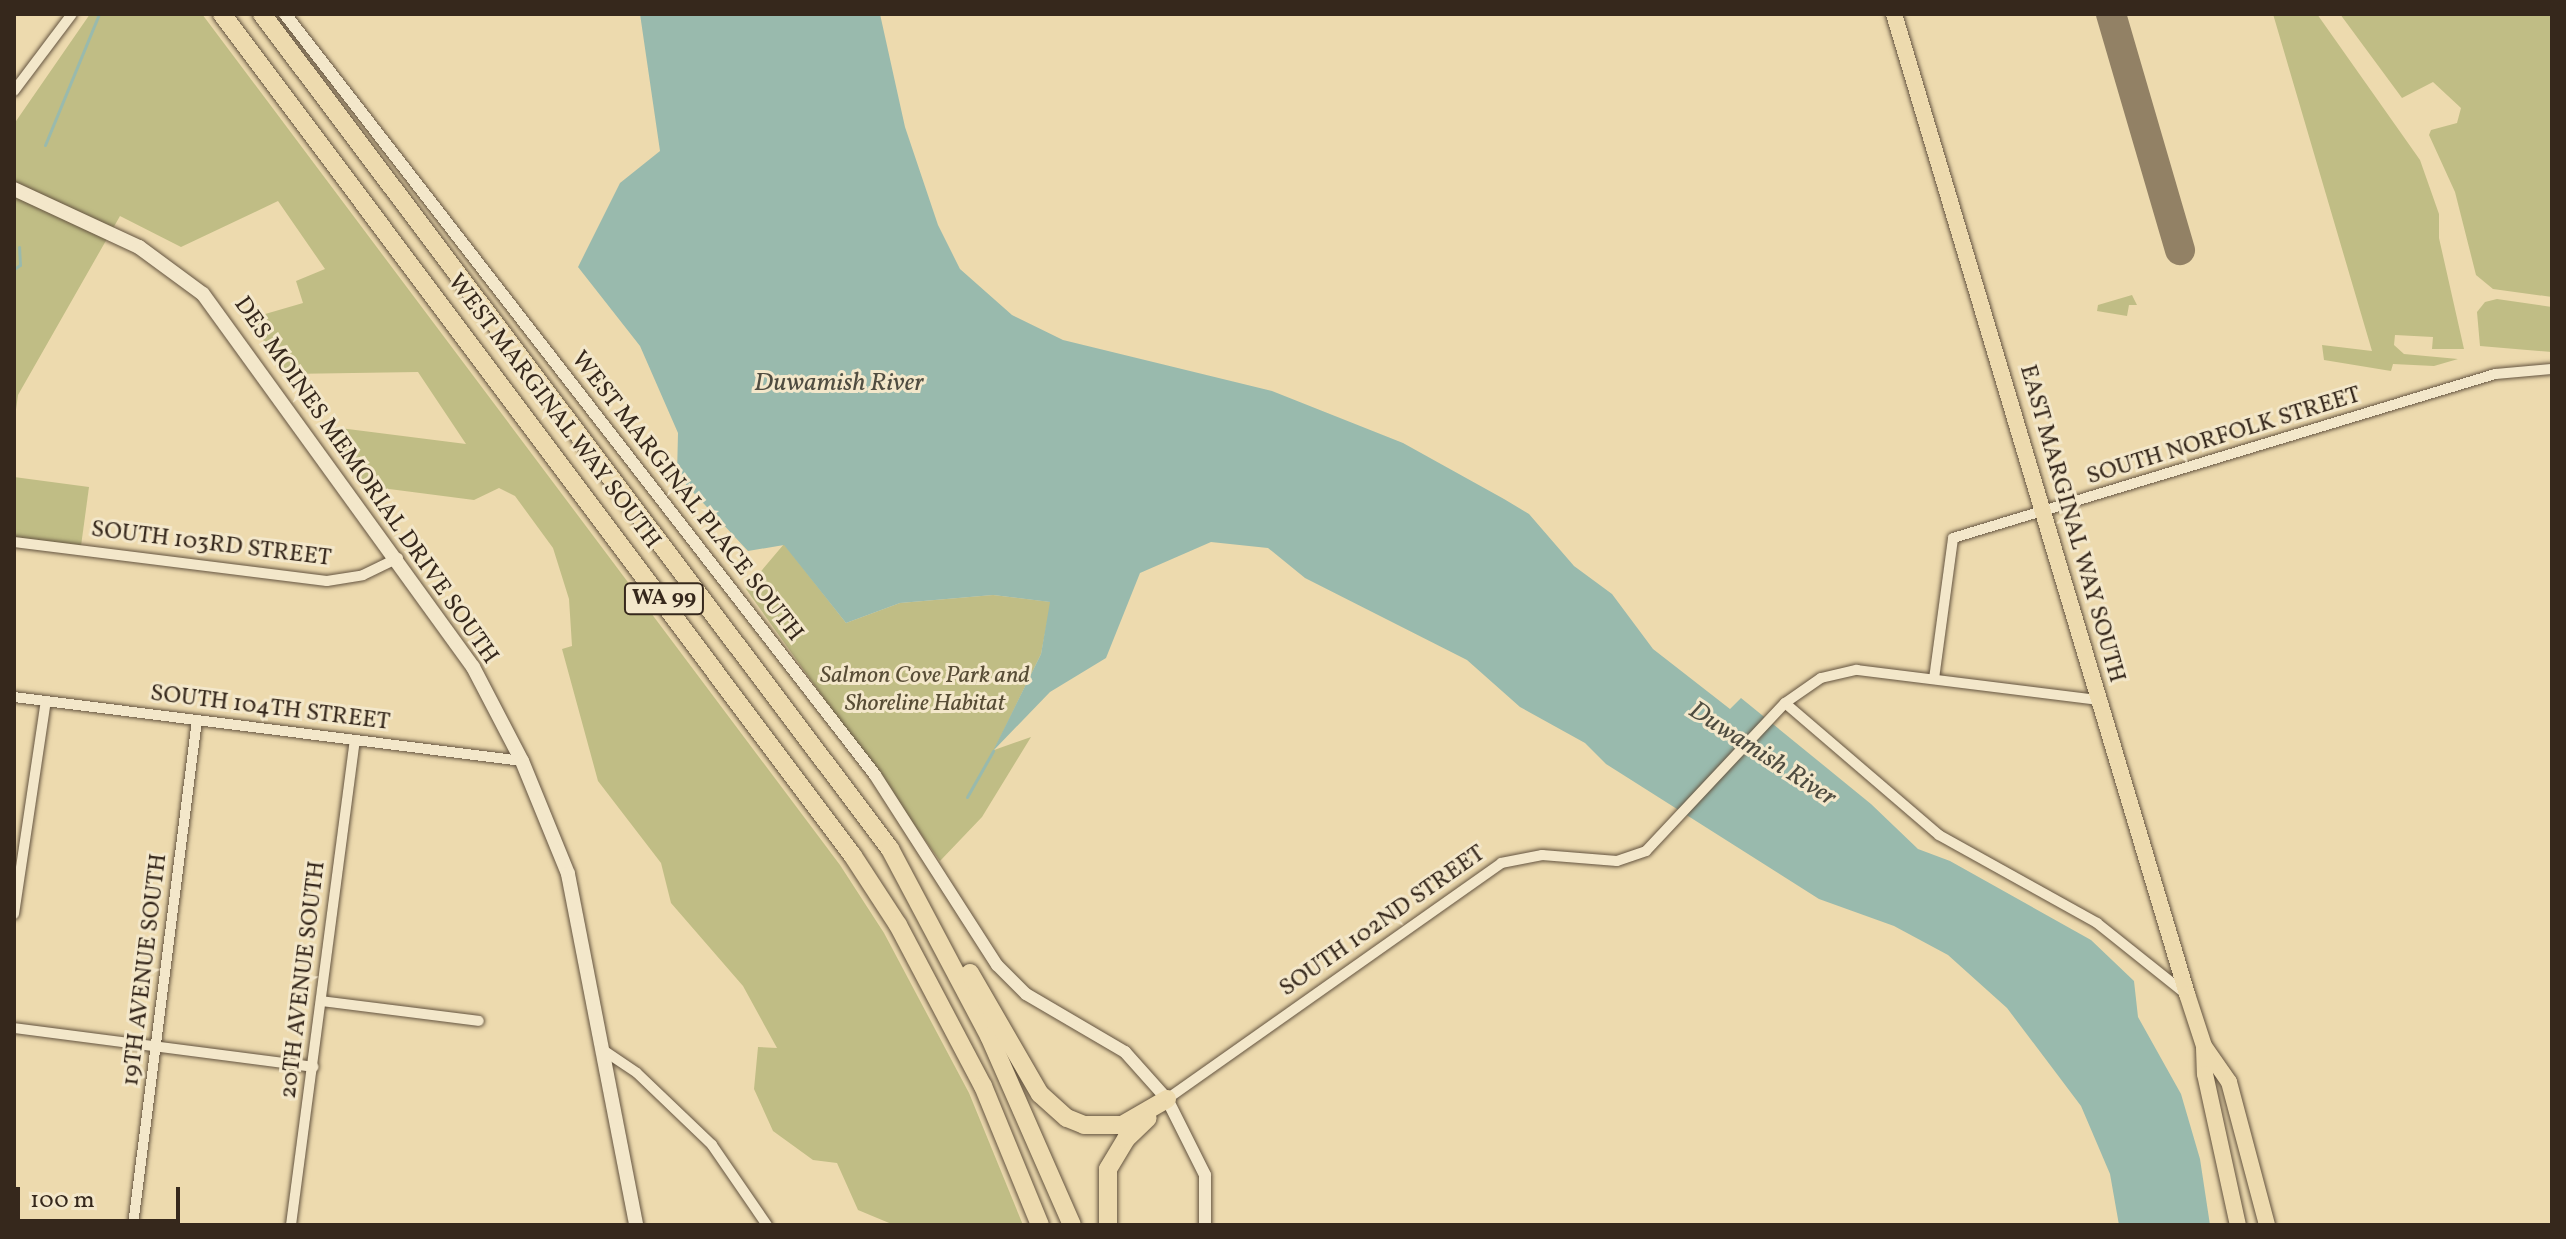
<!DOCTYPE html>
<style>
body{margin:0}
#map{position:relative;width:2566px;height:1239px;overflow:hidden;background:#eddaae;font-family:Vollkorn,serif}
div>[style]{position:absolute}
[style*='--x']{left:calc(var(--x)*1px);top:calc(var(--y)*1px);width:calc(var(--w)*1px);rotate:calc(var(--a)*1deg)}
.green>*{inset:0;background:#c0bd85}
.water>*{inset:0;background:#99baad}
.stream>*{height:3px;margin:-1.5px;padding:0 1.5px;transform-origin:1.5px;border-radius:1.5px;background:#99baad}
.taxiway>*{height:30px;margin:-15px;padding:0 15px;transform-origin:15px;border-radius:15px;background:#928165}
.roads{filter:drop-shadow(0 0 2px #645440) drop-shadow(0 0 2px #645440)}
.minor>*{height:10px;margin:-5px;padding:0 5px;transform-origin:5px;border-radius:5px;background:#f3e7ca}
.tertiary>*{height:12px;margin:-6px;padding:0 6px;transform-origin:6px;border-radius:6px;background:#f3e7ca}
.secondary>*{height:14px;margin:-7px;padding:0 7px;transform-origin:7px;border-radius:7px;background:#f3e7ca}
.primary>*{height:16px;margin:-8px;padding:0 8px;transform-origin:8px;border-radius:8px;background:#eddaae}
.motorway>*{height:18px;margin:-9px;padding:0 9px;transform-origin:9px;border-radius:9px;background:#eddaae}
span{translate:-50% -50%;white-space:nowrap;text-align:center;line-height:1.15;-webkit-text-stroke:6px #f3e7ca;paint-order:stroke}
.shield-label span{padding:2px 6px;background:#f3e7ca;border:2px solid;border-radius:6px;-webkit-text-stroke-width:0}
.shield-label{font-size:22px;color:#36281c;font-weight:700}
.street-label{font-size:24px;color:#36281c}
.park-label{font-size:24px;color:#584d36;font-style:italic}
.water-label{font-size:26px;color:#4f4c40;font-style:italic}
.frame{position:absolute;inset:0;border:16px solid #36281c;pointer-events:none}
.scale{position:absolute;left:16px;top:1187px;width:164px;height:36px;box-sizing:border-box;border:4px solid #36281c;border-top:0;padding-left:10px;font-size:24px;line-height:28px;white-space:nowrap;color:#36281c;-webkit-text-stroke:6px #f3e7ca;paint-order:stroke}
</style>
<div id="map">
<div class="green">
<i style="clip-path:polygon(90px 14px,202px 14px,840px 865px,884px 933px,969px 1093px,1023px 1225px,894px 1225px,858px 1210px,837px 1163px,813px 1160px,773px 1131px,754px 1089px,758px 1047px,777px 1048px,743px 986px,671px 903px,661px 863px,598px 781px,562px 649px,572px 646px,569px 599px,553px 548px,515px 496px,499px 488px,474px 500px,366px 486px,324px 426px,466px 444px,418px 372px,288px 374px,248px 319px,303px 303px,296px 281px,325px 269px,278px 201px,181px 247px,120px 216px,18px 395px,14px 424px,14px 124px)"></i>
<i style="clip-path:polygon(2273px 14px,2317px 14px,2420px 160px,2439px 214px,2439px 238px,2464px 349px,2432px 349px,2433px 337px,2395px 335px,2394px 345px,2404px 354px,2458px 359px,2434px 366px,2393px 364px,2391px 371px,2324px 360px,2322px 345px,2372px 351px)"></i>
<i style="clip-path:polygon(2340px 14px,2552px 14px,2552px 297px,2493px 289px,2476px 275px,2455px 192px,2429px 135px,2431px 130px,2457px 123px,2461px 108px,2433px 82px,2402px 98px)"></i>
<i style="clip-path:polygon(2132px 295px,2137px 305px,2129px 305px,2127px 316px,2097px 311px,2098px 305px)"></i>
<i style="clip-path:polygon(2497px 299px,2552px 307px,2552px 352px,2480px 346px,2477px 312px,2485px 302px)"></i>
<i style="clip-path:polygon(14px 477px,89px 487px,81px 546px,14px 537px)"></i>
<i style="clip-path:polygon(784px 544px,846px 623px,900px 603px,993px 595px,1051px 602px,1041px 654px,994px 750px,1031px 737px,982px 817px,940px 861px,746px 589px)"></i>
</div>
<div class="water">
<i style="clip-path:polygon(640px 14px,880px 14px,905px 127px,938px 225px,960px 269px,1012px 315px,1063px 340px,1272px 391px,1403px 443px,1504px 499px,1529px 514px,1574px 566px,1612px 594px,1653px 649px,1730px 709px,1741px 698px,1871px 804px,1918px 849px,1950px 861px,2091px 940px,2134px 981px,2138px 1017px,2181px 1094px,2200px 1159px,2210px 1225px,2119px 1225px,2110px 1174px,2081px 1106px,2007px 1008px,1948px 955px,1894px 926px,1819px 899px,1606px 764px,1585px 743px,1520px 707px,1467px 660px,1305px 578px,1268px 548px,1211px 542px,1140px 573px,1106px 658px,1050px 692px,993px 751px,1041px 654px,1050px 602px,993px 595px,900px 603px,846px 623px,784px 545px,748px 551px,677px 475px,678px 433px,640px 346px,578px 267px,620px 183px,660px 151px)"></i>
</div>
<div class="stream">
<i style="--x:45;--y:145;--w:142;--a:-67.6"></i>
<i style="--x:14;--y:269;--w:7;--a:-34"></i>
<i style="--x:20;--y:265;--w:18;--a:-93"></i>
<i style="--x:967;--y:797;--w:53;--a:-60.5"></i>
</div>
<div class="taxiway">
<i style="--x:2111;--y:14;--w:246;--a:73.7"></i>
</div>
<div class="roads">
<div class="minor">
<i style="--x:14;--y:91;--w:96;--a:-53"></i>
<i style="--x:14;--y:542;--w:315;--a:7.1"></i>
<i style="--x:327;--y:581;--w:36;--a:-9"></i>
<i style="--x:363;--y:575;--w:39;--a:-26"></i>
<i style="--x:1934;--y:679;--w:142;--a:-82.3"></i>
<i style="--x:1953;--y:538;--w:566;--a:-16.83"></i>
<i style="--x:2495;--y:374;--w:57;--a:-5"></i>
<i style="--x:14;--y:697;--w:512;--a:7.18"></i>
<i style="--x:1785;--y:703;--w:203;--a:40.6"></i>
<i style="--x:1939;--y:835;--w:181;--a:29.1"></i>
<i style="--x:2097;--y:923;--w:114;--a:38.6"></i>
<i style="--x:14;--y:914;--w:215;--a:-81.5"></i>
<i style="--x:321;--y:1001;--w:159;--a:7.2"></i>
<i style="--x:14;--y:1028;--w:302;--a:7.4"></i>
<i style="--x:606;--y:1052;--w:37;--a:34"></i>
<i style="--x:637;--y:1073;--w:104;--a:43.8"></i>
<i style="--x:712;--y:1145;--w:97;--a:55.5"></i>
<i style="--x:1167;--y:1099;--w:409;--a:-35.2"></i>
<i style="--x:1501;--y:863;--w:42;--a:-11"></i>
<i style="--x:1542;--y:855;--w:75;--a:4.6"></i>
<i style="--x:1617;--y:861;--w:31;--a:-19"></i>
<i style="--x:1646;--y:851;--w:203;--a:-46.8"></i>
<i style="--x:1785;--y:703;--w:44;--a:-34.8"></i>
<i style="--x:1821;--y:678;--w:37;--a:-13"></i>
<i style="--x:1857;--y:670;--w:243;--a:7.1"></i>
<i style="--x:133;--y:1225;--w:509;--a:-82.78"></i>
<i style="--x:291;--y:1225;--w:489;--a:-82.5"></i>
</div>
<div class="tertiary">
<i style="--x:285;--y:14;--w:963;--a:52.21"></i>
<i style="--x:875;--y:775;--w:226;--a:57.3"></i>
<i style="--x:997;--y:965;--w:41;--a:45"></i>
<i style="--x:1026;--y:994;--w:115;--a:30.4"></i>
<i style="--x:1125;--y:1052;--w:63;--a:48.2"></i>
<i style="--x:1167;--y:1099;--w:85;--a:63.4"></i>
<i style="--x:1205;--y:1175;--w:50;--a:90"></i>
</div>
<div class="secondary">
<i style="--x:14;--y:189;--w:138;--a:24.9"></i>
<i style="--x:139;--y:247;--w:79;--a:36.3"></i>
<i style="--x:203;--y:294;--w:460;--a:54.1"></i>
<i style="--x:473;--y:667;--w:106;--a:62.5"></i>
<i style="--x:522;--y:761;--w:122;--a:67.8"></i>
<i style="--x:568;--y:874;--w:358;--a:79"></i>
</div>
<div class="primary">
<i style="--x:1894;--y:14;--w:1023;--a:73.35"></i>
<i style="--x:2187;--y:994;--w:55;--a:71.9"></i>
<i style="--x:2204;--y:1046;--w:44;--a:55.2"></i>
<i style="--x:2229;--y:1082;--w:148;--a:75.1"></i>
<i style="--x:2204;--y:1048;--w:26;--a:88"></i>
<i style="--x:2205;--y:1074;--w:155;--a:77.7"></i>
</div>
<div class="motorway">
<i style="--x:222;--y:14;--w:1052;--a:53.15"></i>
<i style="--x:853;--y:856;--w:82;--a:56.9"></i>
<i style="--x:898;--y:925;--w:182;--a:62.2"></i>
<i style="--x:983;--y:1086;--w:150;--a:67.7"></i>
<i style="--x:262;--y:14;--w:1045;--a:53.05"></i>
<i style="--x:890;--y:849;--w:212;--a:62.1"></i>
<i style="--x:989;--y:1036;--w:206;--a:66.3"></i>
<i style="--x:970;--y:973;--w:140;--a:60"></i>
<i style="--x:1040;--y:1094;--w:36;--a:42"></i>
<i style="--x:1067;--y:1118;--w:18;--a:22"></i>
<i style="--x:1084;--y:1125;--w:38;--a:0"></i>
<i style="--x:1122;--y:1125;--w:52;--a:-30"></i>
<i style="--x:1108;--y:1225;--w:56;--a:-90"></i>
<i style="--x:1108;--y:1169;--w:35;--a:-59"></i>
<i style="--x:1126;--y:1139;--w:30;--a:-44"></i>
</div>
</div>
<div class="shield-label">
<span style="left:664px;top:599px">WA 99</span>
</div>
<div class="street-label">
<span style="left:553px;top:412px;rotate:53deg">WEST MARGINAL WAY SOUTH</span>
<span style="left:2224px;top:437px;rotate:-17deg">SOUTH NORFOLK STREET</span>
<span style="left:365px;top:481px;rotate:55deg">DES MOINES MEMORIAL DRIVE SOUTH</span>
<span style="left:686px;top:497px;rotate:52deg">WEST MARGINAL PLACE SOUTH</span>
<span style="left:2071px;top:524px;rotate:74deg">EAST MARGINAL WAY SOUTH</span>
<span style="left:211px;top:545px;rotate:7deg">SOUTH 103RD STREET</span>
<span style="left:270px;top:709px;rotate:7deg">SOUTH 104TH STREET</span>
<span style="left:1383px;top:922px;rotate:-35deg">SOUTH 102ND STREET</span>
<span style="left:146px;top:970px;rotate:-83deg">19TH AVENUE SOUTH</span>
<span style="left:304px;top:980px;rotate:-83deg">20TH AVENUE SOUTH</span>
</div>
<div class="park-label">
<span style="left:925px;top:691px">Salmon Cove Park and<br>Shoreline Habitat</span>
</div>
<div class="water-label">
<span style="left:839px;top:384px">Duwamish River</span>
<span style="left:1762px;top:755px;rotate:33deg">Duwamish River</span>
</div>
<div class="frame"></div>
<div class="scale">100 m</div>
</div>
